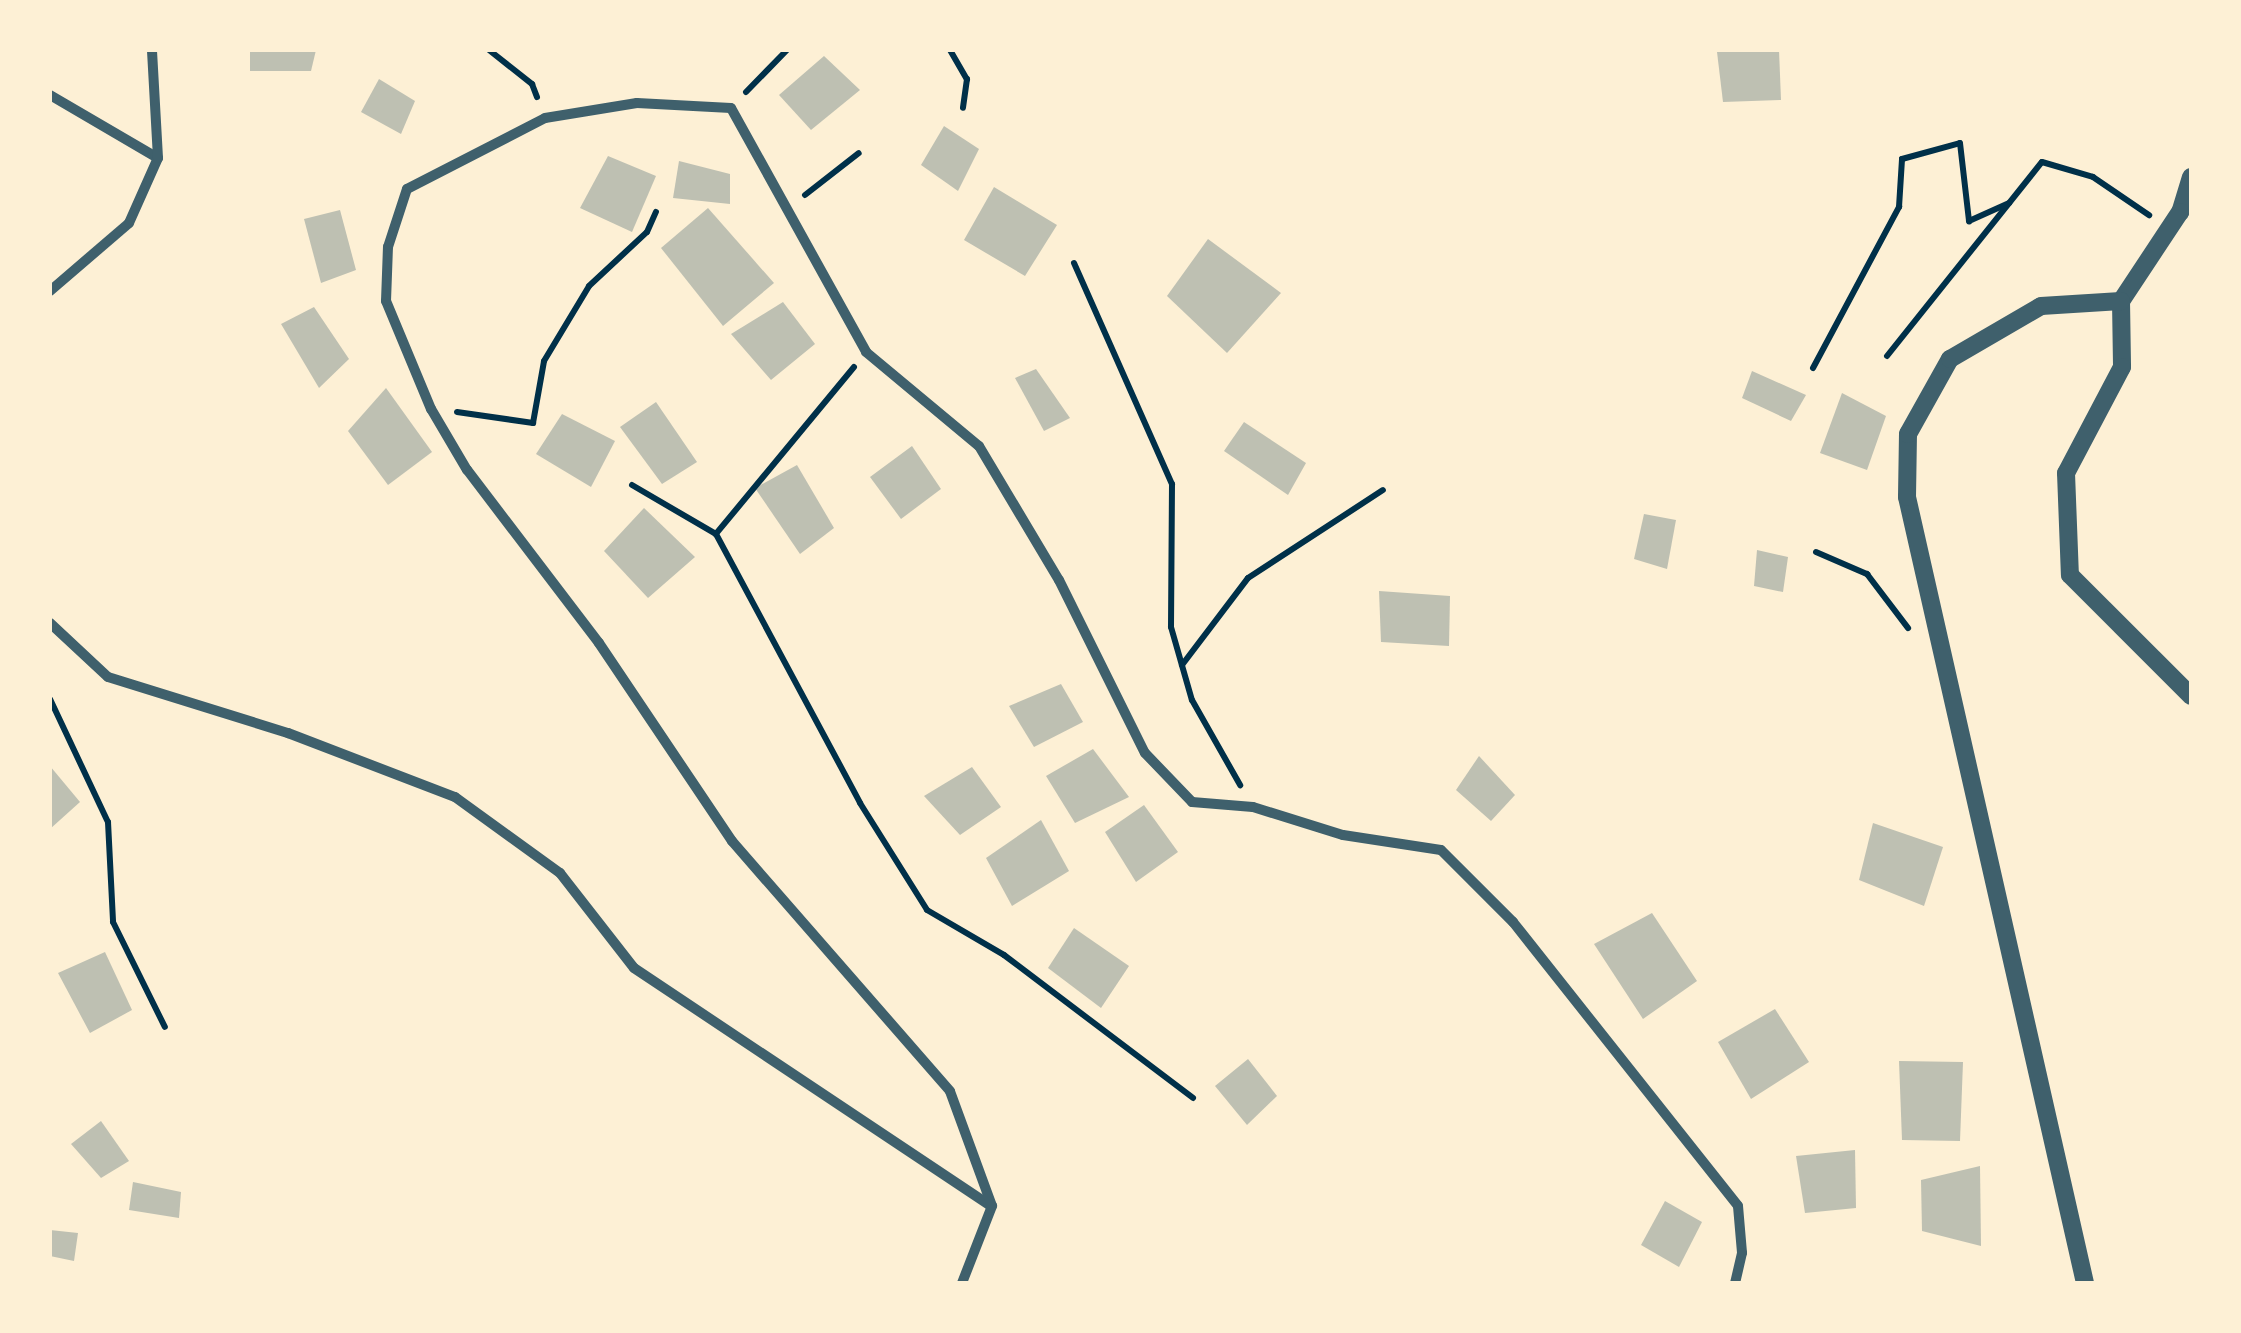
<!DOCTYPE html>
<style>
body{margin:0}
#map{position:relative;width:2241px;height:1333px;overflow:hidden;background:#fdf0d5;font-family:Literata,serif}
div>[style]{position:absolute}
[style*='--x']{left:calc(var(--x)*1px);top:calc(var(--y)*1px);width:calc(var(--w)*1px);rotate:calc(var(--a)*1deg)}
.building>*{inset:0;background:#bec0b2}
.path>*{height:6px;margin:-3px;padding:0 3px;transform-origin:3px;border-radius:3px;background:#003049}
.minor>*{height:10px;margin:-5px;padding:0 5px;transform-origin:5px;border-radius:5px;background:#3f606c}
.tertiary>*{height:18px;margin:-9px;padding:0 9px;transform-origin:9px;border-radius:9px;background:#3f606c}
span{translate:-50% -50%;white-space:nowrap;text-align:center;line-height:1.15;-webkit-text-stroke:8px #fdf0d5;paint-order:stroke}
.frame{position:absolute;inset:0;border:52px solid #fdf0d5;pointer-events:none}
</style>
<div id="map">
<div class="building">
<i style="clip-path:polygon(250px 50px,316px 50px,311px 71px,250px 71px)"></i>
<i style="clip-path:polygon(1779px 50px,1781px 100px,1723px 102px,1717px 52px)"></i>
<i style="clip-path:polygon(824px 56px,860px 90px,811px 130px,779px 95px)"></i>
<i style="clip-path:polygon(379px 79px,415px 101px,401px 134px,361px 112px)"></i>
<i style="clip-path:polygon(944px 126px,979px 149px,958px 191px,921px 165px)"></i>
<i style="clip-path:polygon(608px 156px,656px 176px,632px 232px,580px 208px)"></i>
<i style="clip-path:polygon(679px 161px,730px 174px,730px 204px,673px 198px)"></i>
<i style="clip-path:polygon(994px 187px,1057px 225px,1025px 276px,964px 240px)"></i>
<i style="clip-path:polygon(708px 208px,774px 283px,723px 326px,661px 248px)"></i>
<i style="clip-path:polygon(340px 210px,356px 270px,321px 283px,304px 219px)"></i>
<i style="clip-path:polygon(1208px 239px,1281px 293px,1227px 353px,1167px 296px)"></i>
<i style="clip-path:polygon(783px 302px,815px 344px,771px 380px,731px 334px)"></i>
<i style="clip-path:polygon(314px 307px,349px 359px,319px 388px,281px 324px)"></i>
<i style="clip-path:polygon(1036px 369px,1070px 418px,1044px 431px,1015px 378px)"></i>
<i style="clip-path:polygon(1752px 371px,1806px 395px,1791px 421px,1742px 398px)"></i>
<i style="clip-path:polygon(386px 388px,432px 452px,388px 485px,348px 431px)"></i>
<i style="clip-path:polygon(1842px 393px,1886px 416px,1867px 470px,1820px 453px)"></i>
<i style="clip-path:polygon(656px 402px,697px 462px,662px 484px,620px 427px)"></i>
<i style="clip-path:polygon(562px 414px,615px 441px,591px 487px,536px 454px)"></i>
<i style="clip-path:polygon(1244px 422px,1306px 463px,1288px 495px,1224px 451px)"></i>
<i style="clip-path:polygon(912px 446px,941px 489px,901px 519px,870px 477px)"></i>
<i style="clip-path:polygon(797px 465px,834px 528px,800px 554px,755px 488px)"></i>
<i style="clip-path:polygon(644px 508px,695px 557px,648px 598px,604px 551px)"></i>
<i style="clip-path:polygon(1644px 514px,1676px 520px,1667px 569px,1634px 559px)"></i>
<i style="clip-path:polygon(1757px 550px,1788px 557px,1783px 592px,1754px 586px)"></i>
<i style="clip-path:polygon(1379px 591px,1450px 596px,1449px 646px,1381px 642px)"></i>
<i style="clip-path:polygon(1061px 684px,1083px 722px,1034px 747px,1009px 706px)"></i>
<i style="clip-path:polygon(1093px 749px,1129px 797px,1075px 823px,1046px 776px)"></i>
<i style="clip-path:polygon(1479px 756px,1515px 795px,1491px 821px,1456px 790px)"></i>
<i style="clip-path:polygon(50px 766px,80px 802px,50px 829px)"></i>
<i style="clip-path:polygon(972px 767px,1001px 807px,960px 835px,924px 796px)"></i>
<i style="clip-path:polygon(1144px 805px,1178px 852px,1136px 882px,1105px 832px)"></i>
<i style="clip-path:polygon(1041px 820px,1069px 871px,1012px 906px,986px 858px)"></i>
<i style="clip-path:polygon(1873px 823px,1943px 847px,1924px 906px,1859px 880px)"></i>
<i style="clip-path:polygon(1652px 913px,1697px 981px,1643px 1019px,1594px 944px)"></i>
<i style="clip-path:polygon(1074px 928px,1129px 966px,1101px 1008px,1048px 968px)"></i>
<i style="clip-path:polygon(105px 952px,132px 1010px,90px 1033px,58px 973px)"></i>
<i style="clip-path:polygon(1775px 1009px,1809px 1062px,1751px 1099px,1718px 1042px)"></i>
<i style="clip-path:polygon(1248px 1059px,1277px 1096px,1247px 1125px,1215px 1086px)"></i>
<i style="clip-path:polygon(1899px 1061px,1963px 1062px,1960px 1141px,1902px 1140px)"></i>
<i style="clip-path:polygon(101px 1121px,129px 1161px,101px 1178px,71px 1144px)"></i>
<i style="clip-path:polygon(1855px 1150px,1856px 1208px,1805px 1213px,1796px 1156px)"></i>
<i style="clip-path:polygon(1980px 1166px,1981px 1246px,1922px 1231px,1921px 1180px)"></i>
<i style="clip-path:polygon(133px 1182px,181px 1192px,179px 1218px,129px 1210px)"></i>
<i style="clip-path:polygon(1665px 1201px,1702px 1222px,1679px 1267px,1641px 1245px)"></i>
<i style="clip-path:polygon(50px 1230px,78px 1233px,74px 1261px,50px 1256px)"></i>
</div>
<div class="path">
<i style="--x:489;--y:50;--w:55;--a:38.3"></i>
<i style="--x:532;--y:84;--w:14;--a:69"></i>
<i style="--x:950;--y:50;--w:34;--a:60"></i>
<i style="--x:967;--y:79;--w:29;--a:98"></i>
<i style="--x:746;--y:92;--w:59;--a:-45.7"></i>
<i style="--x:805;--y:195;--w:68;--a:-37.9"></i>
<i style="--x:1074;--y:263;--w:242;--a:66.1"></i>
<i style="--x:1172;--y:484;--w:143;--a:90.4"></i>
<i style="--x:1171;--y:627;--w:76;--a:74"></i>
<i style="--x:1192;--y:700;--w:98;--a:60.5"></i>
<i style="--x:1887;--y:356;--w:248;--a:-51.4"></i>
<i style="--x:2042;--y:162;--w:53;--a:16.4"></i>
<i style="--x:2093;--y:177;--w:68;--a:34.2"></i>
<i style="--x:854;--y:367;--w:217;--a:129.6"></i>
<i style="--x:716;--y:534;--w:305;--a:61.8"></i>
<i style="--x:860;--y:803;--w:126;--a:57.9"></i>
<i style="--x:927;--y:910;--w:89;--a:30.3"></i>
<i style="--x:1004;--y:955;--w:237;--a:37.1"></i>
<i style="--x:1813;--y:368;--w:183;--a:-61.9"></i>
<i style="--x:1899;--y:207;--w:48;--a:-86.4"></i>
<i style="--x:1902;--y:159;--w:60;--a:-15.4"></i>
<i style="--x:1960;--y:143;--w:79;--a:83.4"></i>
<i style="--x:1969;--y:221;--w:44;--a:-24.2"></i>
<i style="--x:457;--y:412;--w:77;--a:8.2"></i>
<i style="--x:533;--y:423;--w:63;--a:-79.9"></i>
<i style="--x:544;--y:361;--w:87;--a:-59"></i>
<i style="--x:589;--y:286;--w:79;--a:-43"></i>
<i style="--x:647;--y:232;--w:22;--a:-66"></i>
<i style="--x:632;--y:485;--w:97;--a:30.3"></i>
<i style="--x:1816;--y:552;--w:56;--a:23.3"></i>
<i style="--x:1867;--y:574;--w:68;--a:52.8"></i>
<i style="--x:1182;--y:665;--w:109;--a:-52.8"></i>
<i style="--x:1248;--y:578;--w:161;--a:-33.1"></i>
<i style="--x:50;--y:699;--w:136;--a:64.8"></i>
<i style="--x:108;--y:822;--w:100;--a:87.1"></i>
<i style="--x:113;--y:922;--w:117;--a:63.7"></i>
</div>
<div class="minor">
<i style="--x:50;--y:95;--w:125;--a:30.3"></i>
<i style="--x:50;--y:291;--w:104;--a:-40.7"></i>
<i style="--x:129;--y:223;--w:71;--a:-66"></i>
<i style="--x:158;--y:158;--w:108;--a:-93.2"></i>
<i style="--x:50;--y:623;--w:79;--a:43"></i>
<i style="--x:108;--y:677;--w:189;--a:17.3"></i>
<i style="--x:288;--y:733;--w:179;--a:21"></i>
<i style="--x:455;--y:797;--w:130;--a:35.9"></i>
<i style="--x:560;--y:873;--w:120;--a:52.1"></i>
<i style="--x:634;--y:968;--w:429;--a:33.7"></i>
<i style="--x:962;--y:1283;--w:83;--a:-68.7"></i>
<i style="--x:992;--y:1206;--w:122;--a:-110.1"></i>
<i style="--x:950;--y:1091;--w:332;--a:-131.1"></i>
<i style="--x:732;--y:841;--w:239;--a:-123.9"></i>
<i style="--x:599;--y:643;--w:218;--a:-127.3"></i>
<i style="--x:467;--y:470;--w:71;--a:-120.5"></i>
<i style="--x:431;--y:409;--w:117;--a:-112.6"></i>
<i style="--x:386;--y:301;--w:54;--a:-87.9"></i>
<i style="--x:388;--y:247;--w:61;--a:-71.9"></i>
<i style="--x:407;--y:189;--w:155;--a:-27.2"></i>
<i style="--x:545;--y:118;--w:93;--a:-9.3"></i>
<i style="--x:637;--y:103;--w:94;--a:3"></i>
<i style="--x:731;--y:108;--w:279;--a:61"></i>
<i style="--x:866;--y:352;--w:147;--a:39.8"></i>
<i style="--x:979;--y:446;--w:156;--a:59.2"></i>
<i style="--x:1059;--y:580;--w:193;--a:63.6"></i>
<i style="--x:1145;--y:753;--w:68;--a:46.2"></i>
<i style="--x:1192;--y:802;--w:61;--a:4.7"></i>
<i style="--x:1253;--y:807;--w:94;--a:17.3"></i>
<i style="--x:1343;--y:835;--w:99;--a:8.7"></i>
<i style="--x:1441;--y:850;--w:102;--a:45"></i>
<i style="--x:1513;--y:922;--w:362;--a:51.6"></i>
<i style="--x:1738;--y:1206;--w:47;--a:85.1"></i>
<i style="--x:1742;--y:1253;--w:31;--a:103"></i>
</div>
<div class="tertiary">
<i style="--x:2191;--y:177;--w:37;--a:107"></i>
<i style="--x:2180;--y:212;--w:107;--a:123.5"></i>
<i style="--x:2121;--y:301;--w:66;--a:89.1"></i>
<i style="--x:2122;--y:367;--w:120;--a:117.8"></i>
<i style="--x:2066;--y:473;--w:102;--a:87.8"></i>
<i style="--x:2070;--y:575;--w:171;--a:45"></i>
<i style="--x:2085;--y:1283;--w:806;--a:-102.76"></i>
<i style="--x:1907;--y:497;--w:63;--a:-89.1"></i>
<i style="--x:1908;--y:434;--w:86;--a:-60.8"></i>
<i style="--x:1950;--y:359;--w:105;--a:-30.2"></i>
<i style="--x:2041;--y:306;--w:80;--a:-3.6"></i>
</div>
<div class="frame"></div>
</div>
